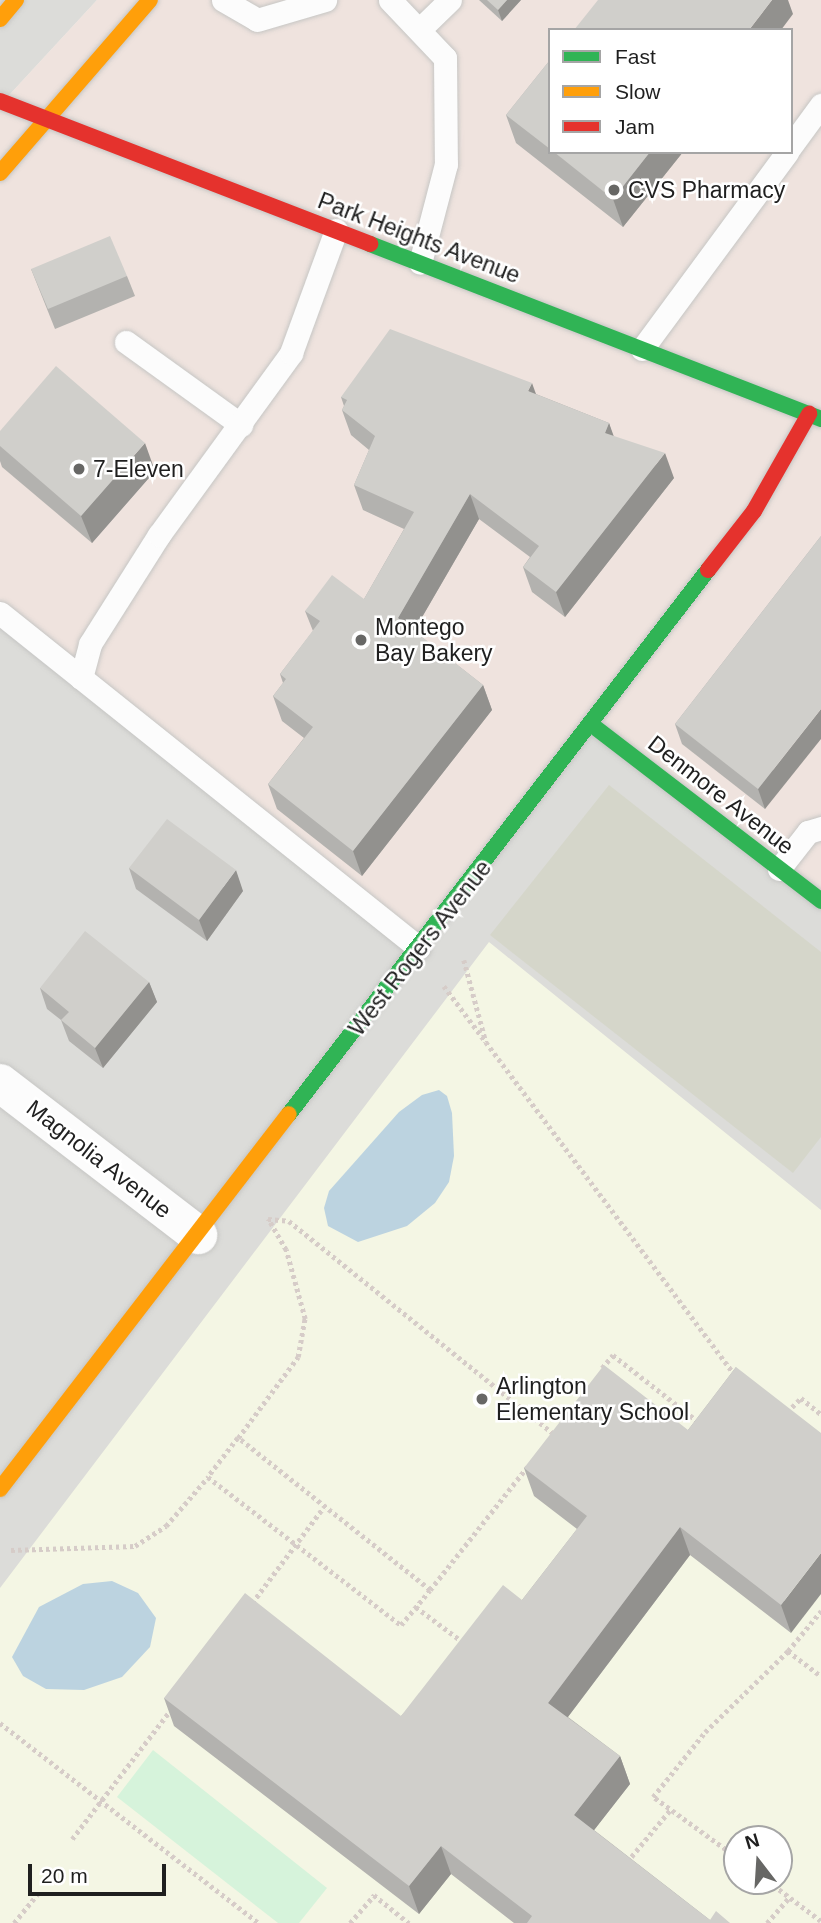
<!DOCTYPE html>
<style>
body{margin:0}
#map{position:relative;width:821px;height:1923px;overflow:hidden;background:#edede8;font-family:Arial,sans-serif}
div>[style]{position:absolute}
[style*='--x']{left:calc(var(--x)*1px);top:calc(var(--y)*1px);width:calc(var(--w)*1px);rotate:calc(var(--a)*1deg)}
.residential>*{inset:0;background:#dcdcd9}
.commercial>*{inset:0;background:#efe3de}
.education>*{inset:0;background:#f4f6e4}
.construction>*{inset:0;background:#d5d6ca}
.park>*{inset:0;background:#d6f3db}
.water>*{inset:0;background:#bcd3e0}
.path>*{height:4.5px;margin-top:-2.25px;transform-origin:0;background:repeating-linear-gradient(90deg,#d6ccc8 0 3.5px,transparent 0 7px)}
.roads{filter:drop-shadow(0 0 2px #c6c6c4) drop-shadow(0 0 2px #c6c6c4)}
.lane>*{height:23px;margin:-11.5px;padding:0 11.5px;transform-origin:11.5px;border-radius:11.5px;background:#fcfcfc}
.street>*{height:38px;margin:-19px;padding:0 19px;transform-origin:19px;border-radius:19px;background:#fcfcfc}
.fast>*{height:16px;margin:-8px;padding:0 8px;transform-origin:8px;border-radius:8px;background:#30b455}
.slow>*{height:16px;margin:-8px;padding:0 8px;transform-origin:8px;border-radius:8px;background:#ff9f0a}
.jam>*{height:16px;margin:-8px;padding:0 8px;transform-origin:8px;border-radius:8px;background:#e5322d}
.wall>*{inset:0;background:#b3b2af}
.shaded-wall>*{inset:0;background:#92918e}
.building>*{inset:0;background:#d0cfcb}
.dots>*{width:19px;height:19px;translate:-50% -50%;box-sizing:border-box;border:4px solid #fff;border-radius:50%}
span{translate:-50% -50%;white-space:nowrap;text-align:center;line-height:1.15;-webkit-text-stroke:5px #fff;paint-order:stroke}
.poi-label{font-size:23px;color:#1f1f1f}
.left{translate:0 -50%;text-align:left}
.street-label{font-size:23px;color:#1f1f1f}
.legend{position:absolute;left:548px;top:28px;width:245px;height:126px;box-sizing:border-box;background:#fff;border:2px solid #a5a5a5;margin:0;padding:9px 12px;list-style:none;font-size:21px;color:#1f1f1f}
.legend li{display:flex;align-items:center;gap:14px;height:35px}
.legend b{width:35px;border:2px solid #a5a5a5}
.north{position:absolute;left:723px;top:1825px;width:70px;height:70px;box-sizing:border-box;background:#fff;border:2px solid #a5a5a5;border-radius:50%;rotate:343deg;font-size:19px;font-weight:700;line-height:28px;text-align:center;color:#1f1f1f}
.north::after{content:'';display:block;margin:auto;width:24px;height:32px;background:#676765;clip-path:polygon(50% 0,100% 100%,50% 72%,0 100%)}
.scale{position:absolute;left:28px;top:1864px;width:138px;height:32px;box-sizing:border-box;border:4px solid #1f1f1f;border-top:0;padding-left:9px;font-size:21px;line-height:24px;white-space:nowrap;color:#1f1f1f;-webkit-text-stroke:5px #fff;paint-order:stroke}
</style>
<div id="map">
<div class="residential">
<i style="clip-path:polygon(0 0,97px 0,0 105px)"></i>
<i style="clip-path:polygon(evenodd,0 613px,589px 729px,821px 906px,821px 1923px,0 1923px,0 613px,737px 1839px,779px 1839px,779px 1881px,737px 1881px,737px 1839px)"></i>
</div>
<div class="commercial">
<i style="clip-path:polygon(evenodd,97px 0,821px 0,821px 906px,589px 730px,415px 951px,0 613px,0 105px,97px 0,550px 30px,791px 30px,791px 152px,550px 152px,550px 30px)"></i>
</div>
<div class="education">
<i style="clip-path:polygon(evenodd,489px 942px,821px 1210px,821px 1923px,0 1923px,0 1588px,489px 942px,737px 1839px,779px 1839px,779px 1881px,737px 1881px,737px 1839px)"></i>
</div>
<div class="construction">
<i style="clip-path:polygon(609px 785px,821px 952px,821px 1137px,793px 1173px,490px 935px)"></i>
</div>
<div class="park">
<i style="clip-path:polygon(153px 1750px,327px 1888px,299px 1923px,278px 1923px,117px 1797px)"></i>
</div>
<div class="water">
<i style="clip-path:polygon(439px 1090px,447px 1096px,452px 1113px,454px 1156px,449px 1182px,435px 1203px,407px 1226px,358px 1242px,328px 1226px,324px 1208px,329px 1191px,399px 1112px,422px 1095px)"></i>
<i style="clip-path:polygon(112px 1581px,138px 1593px,156px 1618px,150px 1647px,122px 1677px,84px 1690px,46px 1689px,23px 1676px,12px 1657px,39px 1607px,83px 1584px)"></i>
</div>
<div class="path">
<i style="--x:464;--y:960;--w:85;--a:75"></i>
<i style="--x:444;--y:986;--w:489;--a:53.2"></i>
<i style="--x:602;--y:1368;--w:17;--a:-50"></i>
<i style="--x:613;--y:1355;--w:110;--a:38"></i>
<i style="--x:787;--y:1412;--w:20;--a:-45"></i>
<i style="--x:801;--y:1398;--w:26;--a:39"></i>
<i style="--x:238;--y:1438;--w:101;--a:-53.5"></i>
<i style="--x:298;--y:1357;--w:39;--a:-80"></i>
<i style="--x:305;--y:1319;--w:72;--a:-105.4"></i>
<i style="--x:286;--y:1250;--w:36;--a:-120"></i>
<i style="--x:268;--y:1219;--w:21;--a:5"></i>
<i style="--x:289;--y:1221;--w:341;--a:38.8"></i>
<i style="--x:11;--y:1550;--w:124;--a:-1.8"></i>
<i style="--x:135;--y:1546;--w:37;--a:-33"></i>
<i style="--x:166;--y:1526;--w:65;--a:-49.4"></i>
<i style="--x:430;--y:1590;--w:245;--a:-141.6"></i>
<i style="--x:238;--y:1438;--w:49;--a:127.6"></i>
<i style="--x:208;--y:1477;--w:243;--a:37.5"></i>
<i style="--x:401;--y:1625;--w:45;--a:-50.4"></i>
<i style="--x:430;--y:1590;--w:157;--a:-51.7"></i>
<i style="--x:252;--y:1603;--w:119;--a:-53.2"></i>
<i style="--x:416;--y:1607;--w:59;--a:36.7"></i>
<i style="--x:788;--y:1651;--w:52;--a:-50.5"></i>
<i style="--x:0;--y:1723;--w:327;--a:37.7"></i>
<i style="--x:72;--y:1839;--w:166;--a:-52.6"></i>
<i style="--x:737;--y:1858;--w:104;--a:-144"></i>
<i style="--x:653;--y:1797;--w:83;--a:-51.3"></i>
<i style="--x:705;--y:1732;--w:116;--a:-44.3"></i>
<i style="--x:788;--y:1651;--w:41;--a:37.1"></i>
<i style="--x:627;--y:1862;--w:67;--a:-50.4"></i>
<i style="--x:768;--y:1881;--w:66;--a:37"></i>
<i style="--x:14;--y:1923;--w:40;--a:-51"></i>
<i style="--x:350;--y:1923;--w:37;--a:-49"></i>
<i style="--x:374;--y:1895;--w:45;--a:38.7"></i>
<i style="--x:767;--y:1923;--w:35;--a:-49"></i>
</div>
<div class="roads">
<div class="lane">
<i style="--x:223;--y:0;--w:39;--a:30"></i>
<i style="--x:257;--y:20;--w:71;--a:-16.4"></i>
<i style="--x:390;--y:0;--w:80;--a:46.5"></i>
<i style="--x:445;--y:58;--w:106;--a:89.5"></i>
<i style="--x:446;--y:164;--w:102;--a:104.7"></i>
<i style="--x:419;--y:30;--w:43;--a:-44.1"></i>
<i style="--x:791;--y:146;--w:51;--a:-53.8"></i>
<i style="--x:126;--y:342;--w:142;--a:35.8"></i>
<i style="--x:642;--y:349;--w:245;--a:-53.6"></i>
<i style="--x:0;--y:613;--w:536;--a:38.64"></i>
<i style="--x:81;--y:678;--w:35;--a:-75"></i>
<i style="--x:90;--y:644;--w:129;--a:-57.7"></i>
<i style="--x:159;--y:535;--w:225;--a:-54"></i>
<i style="--x:291;--y:353;--w:131;--a:-69.9"></i>
<i style="--x:779;--y:869;--w:47;--a:-51.9"></i>
<i style="--x:808;--y:832;--w:14;--a:-17"></i>
</div>
<div class="street">
<i style="--x:0;--y:1083;--w:250;--a:37.5"></i>
</div>
<div class="fast">
<i style="--x:370;--y:244;--w:484;--a:21.2"></i>
<i style="--x:592;--y:725;--w:289;--a:37.5"></i>
<i style="--x:289;--y:1114;--w:687;--a:-52.4"></i>
</div>
<div class="slow">
<i style="--x:0;--y:19;--w:25;--a:-50"></i>
<i style="--x:0;--y:173;--w:229;--a:-49.1"></i>
<i style="--x:0;--y:1489;--w:473;--a:-52.4"></i>
</div>
<div class="jam">
<i style="--x:0;--y:101;--w:397;--a:21.1"></i>
<i style="--x:708;--y:570;--w:75;--a:-52.1"></i>
<i style="--x:754;--y:511;--w:112;--a:-60.4"></i>
</div>
</div>
<div class="wall">
<i style="clip-path:polygon(479px 0,521px 0,502px 21px)"></i>
<i style="clip-path:polygon(550px 60px,550px 152px,683px 152px,623px 227px,516px 143px,506px 115px)"></i>
<i style="clip-path:polygon(31px 269px,127px 276px,135px 296px,55px 329px)"></i>
<i style="clip-path:polygon(536px 394px,609px 423px,613px 436px,674px 478px,565px 617px,532px 592px,523px 567px,530px 557px,479px 519px,414px 631px,483px 685px,492px 710px,362px 876px,277px 809px,268px 784px,304px 738px,282px 721px,273px 696px,283px 683px,280px 674px,313px 631px,305px 611px,364px 599px,404px 529px,363px 510px,354px 485px,369px 450px,351px 435px,342px 410px,344px 406px,341px 397px)"></i>
<i style="clip-path:polygon(0 431px,155px 471px,92px 543px,2px 467px,0 461px)"></i>
<i style="clip-path:polygon(821px 536px,765px 809px,682px 744px,675px 724px)"></i>
<i style="clip-path:polygon(129px 868px,243px 891px,207px 941px,136px 889px)"></i>
<i style="clip-path:polygon(149px 982px,157px 1002px,103px 1068px,69px 1041px,61px 1020px,47px 1009px,40px 988px)"></i>
<i style="clip-path:polygon(736px 1367px,791px 1633px,690px 1555px,568px 1717px,620px 1756px,630px 1784px,594px 1830px,710px 1920px,730px 1923px,514px 1923px,451px 1874px,419px 1914px,174px 1726px,164px 1698px,401px 1716px,522px 1600px,577px 1529px,534px 1496px,524px 1468px,688px 1430px)"></i>
</div>
<div class="shaded-wall">
<i style="clip-path:polygon(507px 0,521px 0,502px 21px,498px 10px)"></i>
<i style="clip-path:polygon(772px 0,788px 0,793px 14px,781px 30px,749px 30px)"></i>
<i style="clip-path:polygon(650px 152px,683px 152px,623px 227px,613px 199px)"></i>
<i style="clip-path:polygon(532px 383px,541px 408px,528px 391px)"></i>
<i style="clip-path:polygon(609px 423px,618px 448px,605px 433px)"></i>
<i style="clip-path:polygon(145px 443px,155px 471px,92px 543px,81px 516px)"></i>
<i style="clip-path:polygon(665px 453px,674px 478px,565px 617px,556px 592px)"></i>
<i style="clip-path:polygon(470px 494px,479px 519px,407px 643px,398px 618px)"></i>
<i style="clip-path:polygon(483px 685px,492px 710px,362px 876px,353px 851px)"></i>
<i style="clip-path:polygon(821px 709px,821px 739px,765px 809px,758px 789px)"></i>
<i style="clip-path:polygon(236px 870px,243px 891px,207px 941px,199px 920px)"></i>
<i style="clip-path:polygon(149px 982px,157px 1002px,103px 1068px,95px 1048px)"></i>
<i style="clip-path:polygon(680px 1527px,690px 1555px,558px 1730px,548px 1703px)"></i>
<i style="clip-path:polygon(821px 1553px,821px 1594px,791px 1633px,781px 1605px)"></i>
<i style="clip-path:polygon(620px 1756px,630px 1784px,584px 1843px,574px 1815px)"></i>
<i style="clip-path:polygon(441px 1846px,451px 1874px,419px 1914px,409px 1886px)"></i>
</div>
<div class="building">
<i style="clip-path:polygon(487px 0,507px 0,498px 10px)"></i>
<i style="clip-path:polygon(598px 0,772px 0,749px 30px,574px 30px)"></i>
<i style="clip-path:polygon(550px 60px,550px 149px,506px 115px)"></i>
<i style="clip-path:polygon(554px 152px,650px 152px,613px 199px)"></i>
<i style="clip-path:polygon(110px 236px,127px 276px,48px 309px,31px 269px)"></i>
<i style="clip-path:polygon(390px 329px,532px 383px,528px 391px,609px 423px,605px 433px,665px 453px,556px 592px,523px 567px,539px 546px,470px 494px,398px 618px,483px 685px,353px 851px,268px 784px,313px 727px,273px 696px,286px 679px,280px 674px,320px 621px,305px 611px,332px 575px,364px 599px,414px 512px,354px 485px,375px 436px,342px 410px,347px 400px,341px 397px)"></i>
<i style="clip-path:polygon(56px 366px,145px 443px,81px 516px,0 446px,0 431px)"></i>
<i style="clip-path:polygon(821px 536px,821px 709px,758px 789px,675px 724px)"></i>
<i style="clip-path:polygon(167px 819px,236px 870px,199px 920px,129px 868px)"></i>
<i style="clip-path:polygon(85px 931px,149px 982px,95px 1048px,61px 1020px,69px 1012px,40px 988px)"></i>
<i style="clip-path:polygon(604px 1365px,688px 1430px,736px 1367px,821px 1433px,821px 1553px,781px 1605px,680px 1527px,548px 1703px,620px 1756px,574px 1815px,710px 1920px,716px 1911px,730px 1923px,527px 1923px,532px 1916px,441px 1846px,409px 1886px,164px 1698px,245px 1593px,401px 1716px,503px 1585px,522px 1600px,587px 1516px,524px 1468px)"></i>
</div>
<div class="dots">
<i style="left:614px;top:190px;background:#676765"></i>
<i style="left:79px;top:469px;background:#676765"></i>
<i style="left:361px;top:640px;background:#676765"></i>
<i style="left:482px;top:1399px;background:#676765"></i>
</div>
<div class="poi-label">
<span class="left" style="left:628px;top:190px">CVS Pharmacy</span>
<span class="left" style="left:93px;top:469px">7-Eleven</span>
<span class="left" style="left:375px;top:640px">Montego<br>Bay Bakery</span>
<span class="left" style="left:496px;top:1399px">Arlington<br>Elementary School</span>
</div>
<div class="street-label">
<span style="left:419px;top:238px;rotate:21deg">Park Heights Avenue</span>
<span style="left:721px;top:795px;rotate:38deg">Denmore Avenue</span>
<span style="left:420px;top:948px;rotate:-52deg">West Rogers Avenue</span>
<span style="left:99px;top:1159px;rotate:38deg">Magnolia Avenue</span>
</div>
<ul class="legend">
<li><b style="height:9px;background:#30b455"></b>Fast</li>
<li><b style="height:9px;background:#ff9f0a"></b>Slow</li>
<li><b style="height:9px;background:#e5322d"></b>Jam</li>
</ul>
<div class="north">N</div>
<div class="scale">20 m</div>
</div>
